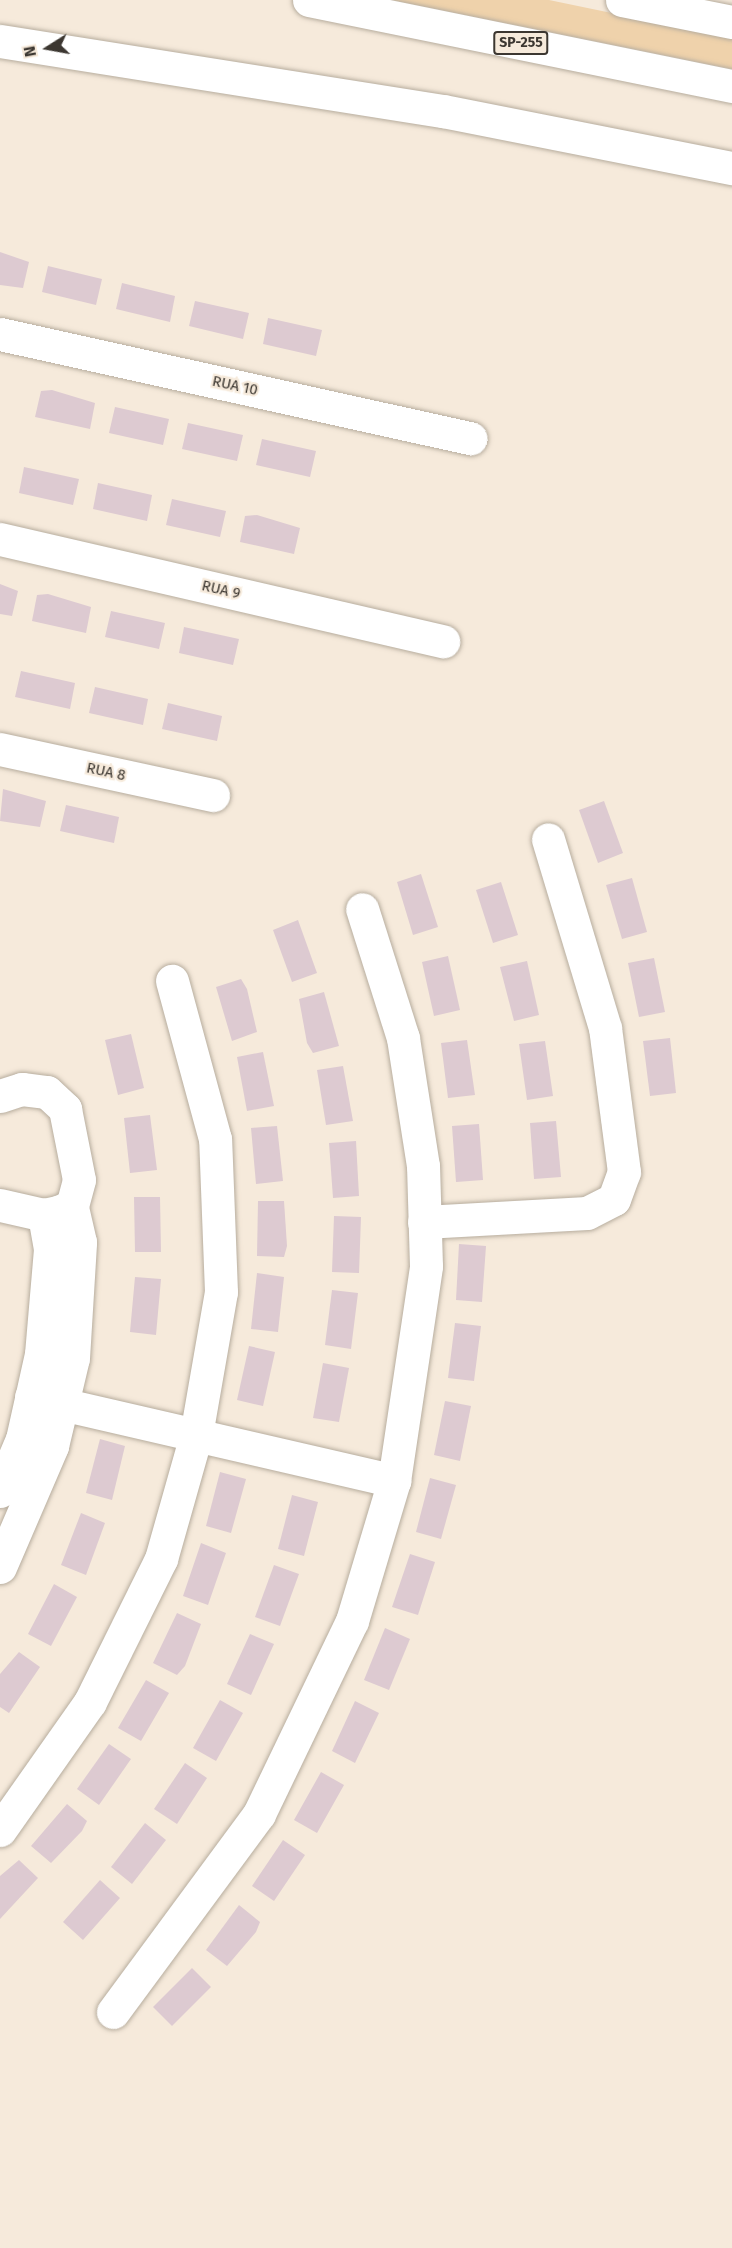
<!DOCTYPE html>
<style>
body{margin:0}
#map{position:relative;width:732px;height:2248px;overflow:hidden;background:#f6eadb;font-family:"Fira Sans",sans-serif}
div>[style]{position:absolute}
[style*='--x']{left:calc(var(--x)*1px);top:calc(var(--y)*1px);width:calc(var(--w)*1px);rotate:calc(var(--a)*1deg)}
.green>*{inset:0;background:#efd2ab}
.building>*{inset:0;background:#ddcad1}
.roads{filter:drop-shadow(0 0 2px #b7ad9e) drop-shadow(0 0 2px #b7ad9e)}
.minor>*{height:33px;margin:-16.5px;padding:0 16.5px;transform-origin:16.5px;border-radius:16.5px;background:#fff}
.highway>*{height:33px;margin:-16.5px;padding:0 16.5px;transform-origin:16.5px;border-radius:16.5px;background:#fff}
span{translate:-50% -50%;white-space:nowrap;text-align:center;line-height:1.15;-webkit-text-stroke:4.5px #f6eadb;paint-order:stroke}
.shield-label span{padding:2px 4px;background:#f6eadb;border:2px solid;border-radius:4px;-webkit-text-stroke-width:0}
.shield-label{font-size:14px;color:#3c3731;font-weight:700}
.street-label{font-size:15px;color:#3c3731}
.north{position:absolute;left:18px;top:18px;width:60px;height:60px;-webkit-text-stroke:4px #f6eadb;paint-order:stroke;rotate:259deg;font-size:16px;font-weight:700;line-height:24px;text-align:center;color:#3c3731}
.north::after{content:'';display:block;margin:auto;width:21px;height:27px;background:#3c3731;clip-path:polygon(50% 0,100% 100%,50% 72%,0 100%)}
</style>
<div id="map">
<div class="green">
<i style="clip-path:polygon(392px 0,549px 0,732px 38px,732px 69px)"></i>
</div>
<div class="building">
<i style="clip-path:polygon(0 252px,29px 262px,23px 288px,0 285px)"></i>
<i style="clip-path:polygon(48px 266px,102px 279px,96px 305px,42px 292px)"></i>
<i style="clip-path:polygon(122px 283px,175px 296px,170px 322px,116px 309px)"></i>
<i style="clip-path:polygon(195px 301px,249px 313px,243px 339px,189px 326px)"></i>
<i style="clip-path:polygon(268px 318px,322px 330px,316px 356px,263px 344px)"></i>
<i style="clip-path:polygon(52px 390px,95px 403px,90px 429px,35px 417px,41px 391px)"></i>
<i style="clip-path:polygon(115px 407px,169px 419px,163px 445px,109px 433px)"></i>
<i style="clip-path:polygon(188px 423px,243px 435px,237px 461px,182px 449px)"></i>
<i style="clip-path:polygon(262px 439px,316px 451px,310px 477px,256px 465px)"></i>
<i style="clip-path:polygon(24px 467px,79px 479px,73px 505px,19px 493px)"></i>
<i style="clip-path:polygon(98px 483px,152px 495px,147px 521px,93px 509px)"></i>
<i style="clip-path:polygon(172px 499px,226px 511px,220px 537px,166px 525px)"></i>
<i style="clip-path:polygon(257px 515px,300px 528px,294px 554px,240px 542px,245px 516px)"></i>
<i style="clip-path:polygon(0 584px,18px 591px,12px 616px,0 614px)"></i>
<i style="clip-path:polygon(48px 594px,91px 607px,86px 633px,32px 621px,37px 595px)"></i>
<i style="clip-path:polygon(111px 611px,165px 623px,159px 649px,105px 637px)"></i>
<i style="clip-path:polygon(184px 627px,239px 639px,233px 665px,179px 653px)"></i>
<i style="clip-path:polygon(21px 671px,75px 683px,70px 709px,15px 697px)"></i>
<i style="clip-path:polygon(95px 687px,148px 699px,143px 725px,89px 713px)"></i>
<i style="clip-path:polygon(168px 703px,222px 716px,217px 741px,162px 729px)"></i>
<i style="clip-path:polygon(3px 789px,46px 801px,40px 827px,0 821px)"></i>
<i style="clip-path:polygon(604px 801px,623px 853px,598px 863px,579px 810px)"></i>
<i style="clip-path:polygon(66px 805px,119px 817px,114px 843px,60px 831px)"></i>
<i style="clip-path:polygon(421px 874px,438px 927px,413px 935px,397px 882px)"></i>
<i style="clip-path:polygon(632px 878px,647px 932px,622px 939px,606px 885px)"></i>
<i style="clip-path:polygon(501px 882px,518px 935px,493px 943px,476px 890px)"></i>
<i style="clip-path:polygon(298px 920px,317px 973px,292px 982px,273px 930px)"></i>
<i style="clip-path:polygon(448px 956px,460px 1010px,434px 1016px,422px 962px)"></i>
<i style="clip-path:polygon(654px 958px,665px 1012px,639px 1017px,628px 963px)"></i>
<i style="clip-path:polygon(527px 961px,539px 1015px,514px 1021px,500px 967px)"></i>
<i style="clip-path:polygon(241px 979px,247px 989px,257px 1032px,232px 1041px,216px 987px)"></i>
<i style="clip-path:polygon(324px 992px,339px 1046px,313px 1053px,307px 1043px,299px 999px)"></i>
<i style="clip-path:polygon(131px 1034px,144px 1088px,118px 1095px,105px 1040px)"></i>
<i style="clip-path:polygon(670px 1038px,676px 1093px,650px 1096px,643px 1041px)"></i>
<i style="clip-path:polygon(467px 1040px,475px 1095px,448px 1098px,441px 1043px)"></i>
<i style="clip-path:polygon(545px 1041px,553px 1096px,527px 1100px,519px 1044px)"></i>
<i style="clip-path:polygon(263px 1052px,274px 1106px,247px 1111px,237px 1057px)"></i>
<i style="clip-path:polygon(343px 1066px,353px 1121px,326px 1125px,317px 1070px)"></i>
<i style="clip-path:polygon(150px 1115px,157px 1170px,130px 1173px,124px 1118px)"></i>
<i style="clip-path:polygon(556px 1121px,561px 1177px,534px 1179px,530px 1123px)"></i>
<i style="clip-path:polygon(479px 1124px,483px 1180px,456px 1182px,452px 1126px)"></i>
<i style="clip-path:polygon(277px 1126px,283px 1181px,256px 1184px,251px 1128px)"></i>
<i style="clip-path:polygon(356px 1141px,359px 1196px,333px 1198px,329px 1143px)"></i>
<i style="clip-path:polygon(134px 1197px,160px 1197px,161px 1252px,135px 1252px)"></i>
<i style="clip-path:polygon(258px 1201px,284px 1201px,287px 1246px,284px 1257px,257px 1256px)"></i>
<i style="clip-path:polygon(334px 1216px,361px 1217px,359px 1273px,332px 1272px)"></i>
<i style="clip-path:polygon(459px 1244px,486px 1246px,482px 1302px,456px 1300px)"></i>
<i style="clip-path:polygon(257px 1273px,284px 1277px,278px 1332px,251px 1329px)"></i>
<i style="clip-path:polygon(135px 1277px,161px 1279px,156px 1335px,130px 1332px)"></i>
<i style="clip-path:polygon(332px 1290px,358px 1293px,351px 1349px,325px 1345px)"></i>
<i style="clip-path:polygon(455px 1323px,481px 1326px,474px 1381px,448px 1378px)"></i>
<i style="clip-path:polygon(249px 1346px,275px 1352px,263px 1406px,237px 1400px)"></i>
<i style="clip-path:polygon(323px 1363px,349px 1368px,339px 1422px,313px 1418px)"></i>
<i style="clip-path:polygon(445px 1401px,471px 1406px,460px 1461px,434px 1455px)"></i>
<i style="clip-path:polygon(100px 1439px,125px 1446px,112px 1500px,86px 1493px)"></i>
<i style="clip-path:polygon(220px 1472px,246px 1479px,231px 1533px,206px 1526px)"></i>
<i style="clip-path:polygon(430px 1478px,456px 1485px,441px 1539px,416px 1532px)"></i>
<i style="clip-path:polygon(292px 1495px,318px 1502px,304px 1556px,278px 1549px)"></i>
<i style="clip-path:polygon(81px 1513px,105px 1523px,86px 1575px,61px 1565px)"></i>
<i style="clip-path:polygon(201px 1543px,226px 1553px,208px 1605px,183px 1596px)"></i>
<i style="clip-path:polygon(410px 1554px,435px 1562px,418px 1615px,392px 1607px)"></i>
<i style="clip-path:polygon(274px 1565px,299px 1574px,280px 1626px,255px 1617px)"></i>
<i style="clip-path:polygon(54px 1584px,77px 1597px,51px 1646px,28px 1634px)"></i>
<i style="clip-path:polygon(177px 1613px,201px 1624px,185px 1666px,177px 1675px,153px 1663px)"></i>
<i style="clip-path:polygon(385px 1628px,410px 1639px,389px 1690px,364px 1680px)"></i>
<i style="clip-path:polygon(250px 1634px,274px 1644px,251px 1695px,227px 1684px)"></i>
<i style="clip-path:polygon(19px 1652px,40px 1667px,9px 1713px,0 1707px,0 1674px)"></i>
<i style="clip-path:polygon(146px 1680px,169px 1693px,141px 1741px,118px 1728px)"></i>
<i style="clip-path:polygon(220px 1700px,243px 1713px,216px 1761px,193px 1748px)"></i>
<i style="clip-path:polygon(355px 1701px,379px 1713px,355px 1763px,332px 1751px)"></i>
<i style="clip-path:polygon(109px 1744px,131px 1759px,99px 1805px,77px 1789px)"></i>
<i style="clip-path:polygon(185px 1763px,207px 1778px,177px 1824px,154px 1809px)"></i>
<i style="clip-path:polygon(321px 1772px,344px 1785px,317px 1833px,294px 1820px)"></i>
<i style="clip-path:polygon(67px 1804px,87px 1821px,82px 1831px,51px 1863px,31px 1846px)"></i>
<i style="clip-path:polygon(145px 1823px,166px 1840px,132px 1884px,111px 1867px)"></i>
<i style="clip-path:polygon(283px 1840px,305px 1855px,274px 1901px,252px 1886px)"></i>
<i style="clip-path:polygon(19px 1860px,38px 1878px,0 1919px,0 1876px)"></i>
<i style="clip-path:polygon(100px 1880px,120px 1898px,83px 1940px,63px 1922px)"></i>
<i style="clip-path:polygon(239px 1905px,260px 1922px,256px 1932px,227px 1966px,206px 1950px)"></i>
<i style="clip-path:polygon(192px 1968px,211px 1987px,172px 2026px,153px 2007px)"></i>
</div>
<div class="roads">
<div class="minor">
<i style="--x:0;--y:41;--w:448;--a:9"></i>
<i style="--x:443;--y:111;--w:295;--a:11.2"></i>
<i style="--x:0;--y:334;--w:482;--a:12.5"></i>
<i style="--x:0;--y:539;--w:455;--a:13"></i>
<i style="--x:0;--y:749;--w:218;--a:12.2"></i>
<i style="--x:0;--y:1096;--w:23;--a:-18"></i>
<i style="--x:22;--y:1089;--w:25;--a:7"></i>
<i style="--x:47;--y:1092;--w:25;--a:43"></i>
<i style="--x:65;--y:1109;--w:72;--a:78.8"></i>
<i style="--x:79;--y:1180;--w:27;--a:105"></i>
<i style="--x:72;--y:1206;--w:15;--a:157"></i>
<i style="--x:58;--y:1212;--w:14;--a:168"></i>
<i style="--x:44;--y:1215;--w:45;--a:-167.2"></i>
<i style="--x:424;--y:1222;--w:163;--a:-3.2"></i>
<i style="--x:587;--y:1213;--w:30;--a:-27"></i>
<i style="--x:614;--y:1199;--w:29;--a:-70"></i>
<i style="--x:624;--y:1172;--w:145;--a:-97.5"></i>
<i style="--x:605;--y:1028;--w:197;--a:-106.8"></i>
<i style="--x:31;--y:1397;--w:373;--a:13"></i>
<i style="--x:0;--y:1491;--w:56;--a:-67.1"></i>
<i style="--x:22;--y:1439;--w:87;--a:-77.4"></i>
<i style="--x:41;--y:1354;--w:105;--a:-85.1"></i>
<i style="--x:50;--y:1249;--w:35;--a:-100"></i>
<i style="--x:0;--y:1567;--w:132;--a:-66.7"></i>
<i style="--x:52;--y:1446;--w:90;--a:-76.6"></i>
<i style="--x:73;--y:1358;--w:116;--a:-86.5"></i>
<i style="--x:80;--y:1242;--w:37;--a:-103"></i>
<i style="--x:0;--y:1830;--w:156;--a:-54.9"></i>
<i style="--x:90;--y:1702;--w:160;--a:-63.6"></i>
<i style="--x:161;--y:1559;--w:129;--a:-74.2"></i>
<i style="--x:196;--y:1435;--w:145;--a:-80.1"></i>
<i style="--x:221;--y:1292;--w:153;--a:-92.2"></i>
<i style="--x:215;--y:1139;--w:164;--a:-105.2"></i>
<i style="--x:113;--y:2012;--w:246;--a:-53.6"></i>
<i style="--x:259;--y:1814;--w:214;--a:-64.3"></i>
<i style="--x:352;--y:1621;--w:146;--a:-73.3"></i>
<i style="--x:394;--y:1481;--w:217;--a:-81.5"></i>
<i style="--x:426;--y:1266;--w:100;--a:-91.7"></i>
<i style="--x:423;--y:1166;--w:130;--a:-98.9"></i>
<i style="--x:403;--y:1038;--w:135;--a:-107.6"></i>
</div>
<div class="highway">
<i style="--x:309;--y:0;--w:432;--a:11.5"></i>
<i style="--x:622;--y:0;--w:112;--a:11.3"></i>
</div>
</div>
<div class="shield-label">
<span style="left:521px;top:43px">SP-255</span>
</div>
<div class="street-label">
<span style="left:235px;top:386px;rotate:12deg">RUA 10</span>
<span style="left:221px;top:590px;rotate:13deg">RUA 9</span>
<span style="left:106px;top:772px;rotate:12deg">RUA 8</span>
</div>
<div class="north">N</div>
</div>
